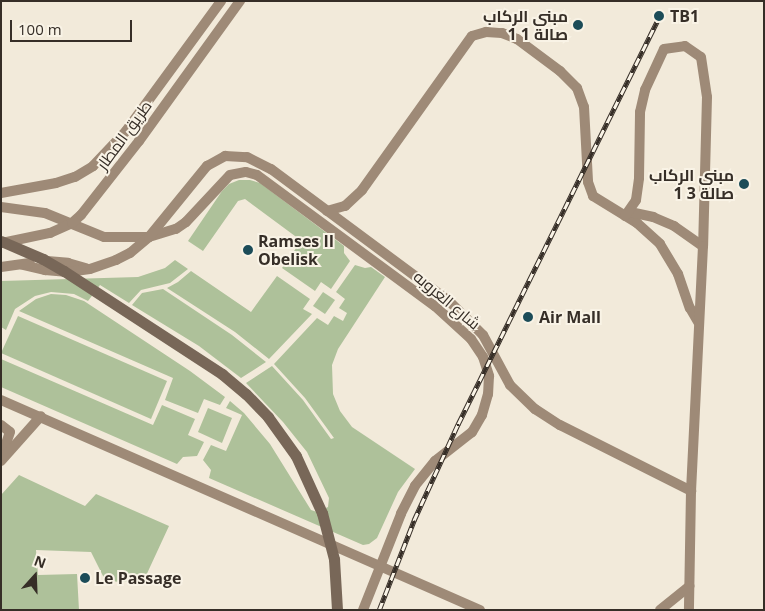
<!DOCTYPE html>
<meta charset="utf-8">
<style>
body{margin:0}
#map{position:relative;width:765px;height:611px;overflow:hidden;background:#f2eada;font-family:"Open Sans",Cairo,sans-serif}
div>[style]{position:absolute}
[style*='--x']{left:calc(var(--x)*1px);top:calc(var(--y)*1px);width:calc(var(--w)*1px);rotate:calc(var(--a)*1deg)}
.green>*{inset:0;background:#aec19a}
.secondary>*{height:10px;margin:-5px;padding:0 5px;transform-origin:5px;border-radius:5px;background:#9e8a77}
.rail>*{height:4.5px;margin-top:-2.25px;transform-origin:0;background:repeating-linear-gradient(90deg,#f9f3e6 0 8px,#362e27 0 16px);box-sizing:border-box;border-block:1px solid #362e27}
.primary-bridge>*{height:11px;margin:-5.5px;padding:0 5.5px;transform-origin:5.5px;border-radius:5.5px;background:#786758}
.dots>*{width:14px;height:14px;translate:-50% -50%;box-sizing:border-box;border:2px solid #f9f3e6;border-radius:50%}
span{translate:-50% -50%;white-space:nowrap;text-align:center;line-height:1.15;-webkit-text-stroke:4px #f9f3e6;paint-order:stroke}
.poi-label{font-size:16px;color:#362e27;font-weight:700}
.right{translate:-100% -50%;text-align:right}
.left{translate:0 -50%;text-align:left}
.street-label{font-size:16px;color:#362e27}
.frame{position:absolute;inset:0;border:2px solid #362e27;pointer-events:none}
.north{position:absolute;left:10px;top:551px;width:50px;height:50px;-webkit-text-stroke:4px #f9f3e6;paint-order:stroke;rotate:20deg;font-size:14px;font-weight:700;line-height:20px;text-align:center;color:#362e27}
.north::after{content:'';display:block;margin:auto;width:18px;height:22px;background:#362e27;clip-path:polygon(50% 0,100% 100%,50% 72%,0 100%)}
.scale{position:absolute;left:10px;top:20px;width:122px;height:22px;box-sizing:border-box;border:2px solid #362e27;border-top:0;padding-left:6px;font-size:15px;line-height:18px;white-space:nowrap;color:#362e27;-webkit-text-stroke:4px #f9f3e6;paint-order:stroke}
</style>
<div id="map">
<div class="green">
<i style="clip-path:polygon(239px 180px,250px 180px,260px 183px,344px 246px,344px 253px,350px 261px,331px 289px,321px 282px,315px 291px,282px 268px,299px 244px,299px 239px,245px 199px,238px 201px,203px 251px,188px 241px,222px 191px,229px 184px)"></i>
<i style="clip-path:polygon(175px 260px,188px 269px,170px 283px,141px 290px,129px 303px,100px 285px,88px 301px,74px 294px,51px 292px,35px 296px,15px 309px,6px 330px,1px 327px,1px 281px,138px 277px,165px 268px)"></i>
<i style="clip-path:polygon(355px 265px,365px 268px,371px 267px,385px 277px,338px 349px,332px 365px,333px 394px,340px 411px,352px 427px,415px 469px,398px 492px,377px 538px,369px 544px,363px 545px,209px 478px,211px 470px,203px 460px,211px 445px,226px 451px,242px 415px,226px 408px,230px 401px,244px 413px,270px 444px,311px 510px,317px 512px,328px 507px,329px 498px,307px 452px,283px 422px,246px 383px,272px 366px,303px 400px,331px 439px,334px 438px,305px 398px,274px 364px,317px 318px,328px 325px,334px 316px,343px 321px,347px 313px,339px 308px,345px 299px,336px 292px)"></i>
<i style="clip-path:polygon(191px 271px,251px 312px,277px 276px,310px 299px,303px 309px,312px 314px,269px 359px,235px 332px,167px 288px,178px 282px)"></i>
<i style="clip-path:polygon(163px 289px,232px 335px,266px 362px,241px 378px,199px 346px,132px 305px,142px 293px)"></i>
<i style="clip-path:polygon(323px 292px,335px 300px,325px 314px,313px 306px)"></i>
<i style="clip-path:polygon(51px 294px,66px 295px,84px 301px,190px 371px,225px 397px,220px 405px,204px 399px,198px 413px,165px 400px,173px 378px,19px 311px,36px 299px)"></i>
<i style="clip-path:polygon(18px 316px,167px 381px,151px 419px,1px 353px)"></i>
<i style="clip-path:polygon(1px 359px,153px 425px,162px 405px,195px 419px,188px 435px,204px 442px,197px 456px,183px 457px,177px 464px,1px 387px)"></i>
<i style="clip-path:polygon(208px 408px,232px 418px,222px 443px,198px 432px)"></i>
<i style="clip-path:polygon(19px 475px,85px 506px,96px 494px,169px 526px,144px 580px,119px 582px,105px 580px,91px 552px,36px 550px,38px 575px,77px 574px,79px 610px,1px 610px,1px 495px)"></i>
</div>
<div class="secondary">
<i style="--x:1;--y:193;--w:56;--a:-10.3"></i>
<i style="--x:56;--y:183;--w:20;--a:-18"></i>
<i style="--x:75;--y:177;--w:21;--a:-31"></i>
<i style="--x:93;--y:166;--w:48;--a:-46.7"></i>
<i style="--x:126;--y:131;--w:161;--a:-53.8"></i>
<i style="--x:1;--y:207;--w:44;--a:7.8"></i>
<i style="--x:45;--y:213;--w:64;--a:22.1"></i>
<i style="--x:104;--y:237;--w:45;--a:0"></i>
<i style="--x:149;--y:237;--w:28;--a:-17"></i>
<i style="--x:176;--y:229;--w:12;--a:-35"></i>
<i style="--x:186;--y:222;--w:64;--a:-46.9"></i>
<i style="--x:230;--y:175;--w:16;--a:-11"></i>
<i style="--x:246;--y:172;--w:11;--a:15"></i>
<i style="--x:257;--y:175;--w:221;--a:36.4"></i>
<i style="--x:435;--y:306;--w:49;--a:42.5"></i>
<i style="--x:471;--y:339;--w:22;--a:56"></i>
<i style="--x:483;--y:357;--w:20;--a:72"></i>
<i style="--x:489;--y:376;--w:18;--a:93"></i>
<i style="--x:488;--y:394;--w:22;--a:106"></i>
<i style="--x:482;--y:415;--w:20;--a:120"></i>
<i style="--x:472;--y:432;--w:47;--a:141.9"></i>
<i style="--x:435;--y:461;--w:32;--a:129"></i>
<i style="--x:415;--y:486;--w:31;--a:117"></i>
<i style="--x:401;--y:514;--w:103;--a:111.6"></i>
<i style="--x:327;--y:211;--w:19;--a:-16"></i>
<i style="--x:345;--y:206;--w:23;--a:-43"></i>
<i style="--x:362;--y:190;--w:189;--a:-54.5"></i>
<i style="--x:472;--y:36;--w:15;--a:-16"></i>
<i style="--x:486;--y:32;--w:16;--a:4"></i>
<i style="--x:502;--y:33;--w:16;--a:22"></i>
<i style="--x:517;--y:39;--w:54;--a:36.7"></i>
<i style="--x:560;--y:71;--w:24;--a:45"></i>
<i style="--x:577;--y:88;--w:20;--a:70"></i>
<i style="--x:584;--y:107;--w:75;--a:86.9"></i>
<i style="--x:588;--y:182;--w:15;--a:70"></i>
<i style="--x:593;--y:196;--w:52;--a:31.5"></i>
<i style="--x:637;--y:223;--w:31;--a:42"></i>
<i style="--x:660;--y:244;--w:35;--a:59"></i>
<i style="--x:678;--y:274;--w:36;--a:71"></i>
<i style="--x:690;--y:308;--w:16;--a:60"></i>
<i style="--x:630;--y:212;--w:24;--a:12"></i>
<i style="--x:653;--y:217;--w:23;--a:23"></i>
<i style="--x:674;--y:226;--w:35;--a:35"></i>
<i style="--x:625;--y:216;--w:19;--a:-55"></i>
<i style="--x:636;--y:200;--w:22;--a:-82"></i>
<i style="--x:639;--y:178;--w:66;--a:-89.1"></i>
<i style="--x:640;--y:112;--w:23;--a:-77"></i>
<i style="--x:645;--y:90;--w:45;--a:-65.1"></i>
<i style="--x:664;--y:49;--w:21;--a:-8"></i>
<i style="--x:685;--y:46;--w:19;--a:35"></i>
<i style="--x:701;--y:57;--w:40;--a:81.5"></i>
<i style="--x:707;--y:97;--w:149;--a:91.5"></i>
<i style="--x:703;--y:246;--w:245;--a:92.8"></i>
<i style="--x:691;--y:491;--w:119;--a:91"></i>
<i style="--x:2;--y:243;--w:49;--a:-11.8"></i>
<i style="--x:50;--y:233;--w:24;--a:-24"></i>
<i style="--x:72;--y:223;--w:12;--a:-42"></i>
<i style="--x:81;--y:215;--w:94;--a:-51.9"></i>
<i style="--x:139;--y:141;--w:173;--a:-54.2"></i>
<i style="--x:47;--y:261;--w:21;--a:5"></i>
<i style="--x:68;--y:263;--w:19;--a:16"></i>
<i style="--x:23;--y:265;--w:23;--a:13"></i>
<i style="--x:45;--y:270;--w:23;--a:5"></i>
<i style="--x:68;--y:272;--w:22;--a:-8"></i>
<i style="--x:90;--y:269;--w:28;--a:-19"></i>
<i style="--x:116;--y:260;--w:16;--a:-27"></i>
<i style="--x:130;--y:253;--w:25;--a:-40"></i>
<i style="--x:149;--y:237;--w:92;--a:-50.8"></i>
<i style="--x:207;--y:166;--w:21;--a:-29"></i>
<i style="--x:225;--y:156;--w:22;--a:3"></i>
<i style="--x:247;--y:157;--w:27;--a:27"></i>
<i style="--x:271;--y:169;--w:222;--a:36.6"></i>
<i style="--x:449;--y:301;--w:48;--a:45"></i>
<i style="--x:483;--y:335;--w:57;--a:61.6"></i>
<i style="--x:510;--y:385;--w:35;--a:44"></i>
<i style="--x:535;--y:409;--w:30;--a:33"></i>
<i style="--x:560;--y:425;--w:147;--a:26.7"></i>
<i style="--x:1;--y:267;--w:29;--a:-8"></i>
<i style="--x:1;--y:400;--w:523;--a:23.67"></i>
<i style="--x:1;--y:425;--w:11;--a:38"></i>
<i style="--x:10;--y:432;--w:24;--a:109"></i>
<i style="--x:1;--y:461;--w:60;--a:-48.4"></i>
<i style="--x:660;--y:610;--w:38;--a:-39"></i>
</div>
<div class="rail">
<i style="--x:379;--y:610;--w:97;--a:-68.7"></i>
<i style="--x:414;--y:520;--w:106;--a:-65.4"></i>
<i style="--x:458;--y:424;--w:452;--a:-63.7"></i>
</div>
<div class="primary-bridge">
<i style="--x:1;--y:241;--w:46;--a:23.2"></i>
<i style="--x:43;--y:259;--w:24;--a:30"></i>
<i style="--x:64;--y:271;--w:189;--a:33.1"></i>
<i style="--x:222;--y:374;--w:31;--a:40"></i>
<i style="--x:246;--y:394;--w:32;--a:46"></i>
<i style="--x:268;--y:417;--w:48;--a:54.3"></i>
<i style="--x:296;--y:456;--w:63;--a:65.5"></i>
<i style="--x:322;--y:513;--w:48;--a:75.4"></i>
<i style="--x:334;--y:559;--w:51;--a:86.6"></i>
</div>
<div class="dots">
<i style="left:659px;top:16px;background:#1c4c58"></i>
<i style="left:578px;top:25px;background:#1c4c58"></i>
<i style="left:744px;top:184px;background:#1c4c58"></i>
<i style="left:248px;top:250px;background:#1c4c58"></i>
<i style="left:528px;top:317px;background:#1c4c58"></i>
<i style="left:85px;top:578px;background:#1c4c58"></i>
</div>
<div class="poi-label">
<span class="right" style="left:568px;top:25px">مبنى الركاب<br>1 صالة 1</span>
<span class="left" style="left:670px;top:16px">TB1</span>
<span class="right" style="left:734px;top:184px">مبنى الركاب<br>1 صالة 3</span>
<span class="left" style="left:258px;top:250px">Ramses II<br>Obelisk</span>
<span class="left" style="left:539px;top:317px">Air Mall</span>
<span class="left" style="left:95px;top:578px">Le Passage</span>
</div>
<div class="street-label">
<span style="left:124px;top:135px;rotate:-54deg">طريق المطار</span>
<span style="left:447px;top:300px;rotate:40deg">شارع العروبه</span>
</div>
<div class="frame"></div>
<div class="north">N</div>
<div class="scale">100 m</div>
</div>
